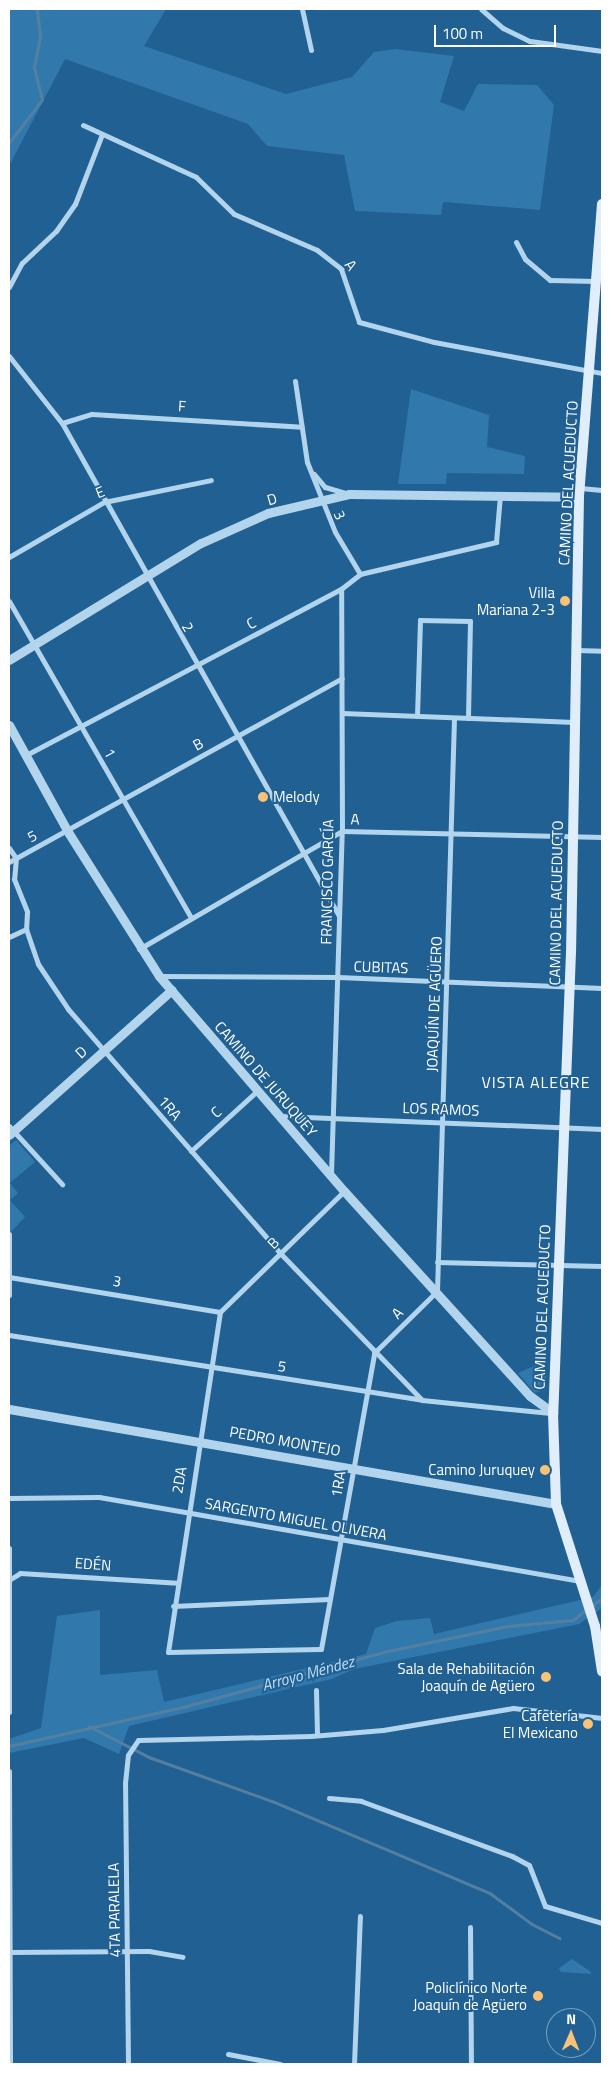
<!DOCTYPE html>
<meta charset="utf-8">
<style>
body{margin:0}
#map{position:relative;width:611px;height:2073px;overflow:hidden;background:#216092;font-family:"Titillium Web",sans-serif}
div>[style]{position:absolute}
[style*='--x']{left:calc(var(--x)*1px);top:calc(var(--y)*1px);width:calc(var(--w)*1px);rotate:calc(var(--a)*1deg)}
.green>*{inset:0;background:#3179ad}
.stream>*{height:2.5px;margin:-1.25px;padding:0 1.25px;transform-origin:1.25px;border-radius:1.25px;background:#547fa1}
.minor>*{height:5px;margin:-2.5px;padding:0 2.5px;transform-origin:2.5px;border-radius:2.5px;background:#b2d4ed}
.tertiary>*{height:9px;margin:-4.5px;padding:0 4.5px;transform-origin:4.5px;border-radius:4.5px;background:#b2d4ed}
.secondary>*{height:10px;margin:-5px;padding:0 5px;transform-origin:5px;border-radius:5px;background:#dfeefa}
.dots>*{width:14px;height:14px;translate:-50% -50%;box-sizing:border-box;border:2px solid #216092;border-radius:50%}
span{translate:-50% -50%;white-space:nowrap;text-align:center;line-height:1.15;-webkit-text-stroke:4px #216092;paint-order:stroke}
.street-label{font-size:15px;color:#fff}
.poi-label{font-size:15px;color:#fff}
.right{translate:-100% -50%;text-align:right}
.left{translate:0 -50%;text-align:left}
.neighbourhood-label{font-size:16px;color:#fff;letter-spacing:1px}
.water-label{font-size:16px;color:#bfdef4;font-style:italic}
.frame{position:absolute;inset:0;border:10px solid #fff;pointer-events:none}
.north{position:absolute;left:546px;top:2008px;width:50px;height:50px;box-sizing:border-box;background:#216092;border:1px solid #7aa0be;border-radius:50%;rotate:1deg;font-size:14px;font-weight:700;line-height:20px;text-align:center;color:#fff}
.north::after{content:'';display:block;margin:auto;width:18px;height:22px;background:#fac274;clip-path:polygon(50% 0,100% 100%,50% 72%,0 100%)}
.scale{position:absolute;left:434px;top:25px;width:122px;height:22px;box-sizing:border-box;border:2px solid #fff;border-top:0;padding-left:6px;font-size:15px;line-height:18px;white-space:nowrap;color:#fff;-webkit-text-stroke:4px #216092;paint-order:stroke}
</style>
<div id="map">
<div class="green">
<i style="clip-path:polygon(9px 9px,166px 9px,144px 46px,286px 94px,352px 77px,374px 52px,395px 49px,454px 56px,440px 102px,464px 111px,478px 84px,537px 85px,554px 105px,540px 210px,443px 202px,441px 215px,355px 211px,344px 155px,267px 146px,248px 124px,65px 59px,9px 166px)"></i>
<i style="clip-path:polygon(411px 389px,489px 415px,487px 447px,525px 456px,524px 474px,447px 473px,446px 484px,398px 484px)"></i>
<i style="clip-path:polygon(16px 1140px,35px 1162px,10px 1183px,18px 1193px,10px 1200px,25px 1217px,9px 1234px,9px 1146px)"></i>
<i style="clip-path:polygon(546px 1361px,546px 1389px,535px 1393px,518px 1373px)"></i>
<i style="clip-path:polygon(602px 1585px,602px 1608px,579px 1624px,354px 1669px,332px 1679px,129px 1726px,119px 1754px,84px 1738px,9px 1753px,9px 1739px,41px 1728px,57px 1616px,100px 1610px,100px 1675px,157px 1670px,164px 1702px,366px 1654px,375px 1628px,397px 1621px,430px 1618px,434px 1634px,593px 1597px)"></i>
<i style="clip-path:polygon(572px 1959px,591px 1972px,591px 1974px,561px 1972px,559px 1968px)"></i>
</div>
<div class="stream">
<i style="--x:9;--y:143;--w:54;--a:-52.5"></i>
<i style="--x:42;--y:100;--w:34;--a:-104"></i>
<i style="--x:34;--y:67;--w:33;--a:-79"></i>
<i style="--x:40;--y:35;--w:26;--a:-97"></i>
<i style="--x:592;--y:1606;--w:13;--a:-39"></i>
<i style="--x:89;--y:1726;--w:68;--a:27.3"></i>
<i style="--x:149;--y:1757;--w:131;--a:19.7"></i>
<i style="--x:272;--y:1801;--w:237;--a:22.9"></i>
<i style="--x:490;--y:1893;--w:52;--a:36.4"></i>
<i style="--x:532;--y:1924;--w:31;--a:27"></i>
<i style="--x:9;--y:1746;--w:178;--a:-12.6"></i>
<i style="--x:183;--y:1707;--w:213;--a:-15.3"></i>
<i style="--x:388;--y:1651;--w:123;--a:-11.8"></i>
<i style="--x:508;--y:1626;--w:65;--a:-5.3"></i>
<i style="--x:573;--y:1620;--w:18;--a:-38"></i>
</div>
<div class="minor">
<i style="--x:302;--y:9;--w:42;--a:77.6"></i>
<i style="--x:481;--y:9;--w:29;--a:41"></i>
<i style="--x:503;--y:28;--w:30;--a:26"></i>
<i style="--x:530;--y:41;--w:73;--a:7.9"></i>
<i style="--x:83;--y:125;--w:124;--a:24.7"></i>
<i style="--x:196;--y:177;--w:53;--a:44.2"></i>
<i style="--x:234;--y:214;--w:90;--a:23.4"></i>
<i style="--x:317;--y:250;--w:31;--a:38"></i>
<i style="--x:341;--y:269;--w:56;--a:71.2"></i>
<i style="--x:359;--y:322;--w:78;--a:14.9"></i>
<i style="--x:434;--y:342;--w:171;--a:10.5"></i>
<i style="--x:516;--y:242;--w:19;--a:62"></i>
<i style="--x:525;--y:259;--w:33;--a:40"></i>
<i style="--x:550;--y:280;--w:46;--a:1.2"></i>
<i style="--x:9;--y:287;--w:27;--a:-62"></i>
<i style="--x:22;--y:263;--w:47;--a:-43.3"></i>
<i style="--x:56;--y:231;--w:33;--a:-55"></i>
<i style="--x:75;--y:204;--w:75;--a:-68.9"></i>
<i style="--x:9;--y:356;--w:85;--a:51.7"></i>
<i style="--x:62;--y:423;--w:565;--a:60.67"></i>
<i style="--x:295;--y:381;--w:82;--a:81.6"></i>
<i style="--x:307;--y:462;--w:75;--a:68.2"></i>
<i style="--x:335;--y:532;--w:49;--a:59.2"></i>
<i style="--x:62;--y:423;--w:31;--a:-17"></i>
<i style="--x:92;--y:414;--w:210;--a:3.5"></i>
<i style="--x:314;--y:474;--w:17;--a:50"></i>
<i style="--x:325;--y:487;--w:22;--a:16"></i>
<i style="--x:580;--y:488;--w:22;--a:5"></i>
<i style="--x:9;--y:557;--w:110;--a:-30.1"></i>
<i style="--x:104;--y:502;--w:109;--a:-11.6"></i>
<i style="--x:9;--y:601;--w:365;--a:60.1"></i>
<i style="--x:577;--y:650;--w:25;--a:2"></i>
<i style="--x:342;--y:713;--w:232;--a:2.2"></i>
<i style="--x:417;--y:716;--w:96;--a:-88.2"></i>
<i style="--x:420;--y:620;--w:50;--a:1.1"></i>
<i style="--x:470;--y:621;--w:97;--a:91.2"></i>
<i style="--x:26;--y:755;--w:356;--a:-27.8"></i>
<i style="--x:341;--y:589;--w:24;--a:-38"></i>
<i style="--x:360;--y:574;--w:140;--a:-13.2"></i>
<i style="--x:496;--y:542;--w:47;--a:-85.1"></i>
<i style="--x:9;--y:848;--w:12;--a:55"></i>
<i style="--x:16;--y:858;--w:21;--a:95"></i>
<i style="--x:14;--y:879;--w:35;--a:68"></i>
<i style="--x:27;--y:912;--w:17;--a:93"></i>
<i style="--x:26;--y:929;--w:37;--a:71"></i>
<i style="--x:38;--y:964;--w:54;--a:56.3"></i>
<i style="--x:68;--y:1009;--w:325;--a:49"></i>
<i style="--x:281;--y:1254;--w:203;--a:46"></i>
<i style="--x:9;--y:862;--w:380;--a:-28.9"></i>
<i style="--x:9;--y:937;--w:19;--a:-25"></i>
<i style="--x:139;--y:949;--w:235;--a:-30.2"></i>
<i style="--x:342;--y:831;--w:260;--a:1.3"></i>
<i style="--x:160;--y:976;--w:178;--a:0.3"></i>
<i style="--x:338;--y:977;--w:264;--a:2.4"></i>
<i style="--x:281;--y:1116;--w:321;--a:2.3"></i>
<i style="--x:9;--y:1126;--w:79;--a:47.6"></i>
<i style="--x:191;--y:1151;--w:89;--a:-42.3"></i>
<i style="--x:331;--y:1174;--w:343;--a:-88.2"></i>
<i style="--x:342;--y:831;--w:242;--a:-90.2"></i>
<i style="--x:437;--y:1262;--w:165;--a:1.4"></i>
<i style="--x:9;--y:1277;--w:214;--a:9.4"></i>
<i style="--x:9;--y:1295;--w:61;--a:-90"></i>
<i style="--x:220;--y:1312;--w:344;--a:98.7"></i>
<i style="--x:168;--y:1652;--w:153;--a:-1.1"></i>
<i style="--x:321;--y:1649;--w:301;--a:-79.8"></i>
<i style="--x:374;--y:1353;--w:88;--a:-44.5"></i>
<i style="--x:437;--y:1291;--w:573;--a:-88.3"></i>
<i style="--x:220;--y:1312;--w:173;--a:-44.3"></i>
<i style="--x:9;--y:1335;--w:418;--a:8.9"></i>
<i style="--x:422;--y:1400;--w:129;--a:5.8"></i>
<i style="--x:9;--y:1498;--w:90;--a:-0.6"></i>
<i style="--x:99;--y:1497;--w:487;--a:9.9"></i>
<i style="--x:9;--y:1548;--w:164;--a:90"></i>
<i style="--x:9;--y:1580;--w:13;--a:-32"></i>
<i style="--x:20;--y:1573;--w:157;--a:3.6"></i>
<i style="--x:173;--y:1606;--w:157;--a:-2.6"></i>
<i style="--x:316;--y:1690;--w:45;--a:88.7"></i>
<i style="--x:9;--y:1771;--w:293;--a:89.8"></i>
<i style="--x:329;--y:1798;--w:32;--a:5"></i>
<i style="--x:361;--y:1801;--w:161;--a:20"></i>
<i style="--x:512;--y:1856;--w:19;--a:28"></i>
<i style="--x:529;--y:1865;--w:44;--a:68.7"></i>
<i style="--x:545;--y:1906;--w:59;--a:16.6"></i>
<i style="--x:470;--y:1927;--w:137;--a:89.6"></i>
<i style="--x:9;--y:1952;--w:140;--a:-0.4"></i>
<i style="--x:149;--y:1951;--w:34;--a:10"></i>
<i style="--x:228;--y:2054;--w:53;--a:10.9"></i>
<i style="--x:128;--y:2064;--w:281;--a:-90.6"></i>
<i style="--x:125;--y:1783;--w:28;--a:-84"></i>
<i style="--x:128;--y:1755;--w:18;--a:-56"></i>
<i style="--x:138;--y:1740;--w:173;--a:-1.3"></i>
<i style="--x:311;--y:1736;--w:72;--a:-4.8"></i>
<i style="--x:383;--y:1730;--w:132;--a:-9.6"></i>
<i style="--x:513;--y:1708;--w:90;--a:6.4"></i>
<i style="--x:354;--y:2064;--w:148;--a:-87.7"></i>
</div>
<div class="tertiary">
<i style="--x:9;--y:660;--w:225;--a:-31.4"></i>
<i style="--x:201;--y:543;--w:73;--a:-24.1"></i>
<i style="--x:268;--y:513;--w:83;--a:-13.2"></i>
<i style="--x:349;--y:494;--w:230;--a:0.7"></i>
<i style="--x:9;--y:725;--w:122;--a:61.1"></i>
<i style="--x:68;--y:832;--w:170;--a:57.7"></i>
<i style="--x:159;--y:976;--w:284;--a:49.3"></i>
<i style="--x:344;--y:1191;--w:277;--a:47.8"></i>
<i style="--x:530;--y:1396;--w:29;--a:36"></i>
<i style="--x:9;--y:1135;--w:218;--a:-41.7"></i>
<i style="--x:9;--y:1409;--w:555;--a:9.85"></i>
</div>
<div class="secondary">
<i style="--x:602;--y:204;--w:294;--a:94.5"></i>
<i style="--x:579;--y:497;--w:455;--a:91"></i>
<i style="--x:571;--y:952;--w:461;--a:92.2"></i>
<i style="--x:553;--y:1413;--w:91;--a:88.1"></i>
<i style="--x:556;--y:1504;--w:128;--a:72.3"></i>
<i style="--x:595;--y:1626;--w:46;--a:81.2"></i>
</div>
<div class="dots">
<i style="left:565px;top:601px;background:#fac274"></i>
<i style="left:263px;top:797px;background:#fac274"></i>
<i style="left:545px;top:1470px;background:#fac274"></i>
<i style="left:546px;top:1677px;background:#fac274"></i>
<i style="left:588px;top:1724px;background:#fac274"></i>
<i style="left:538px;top:1996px;background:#fac274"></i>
</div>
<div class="street-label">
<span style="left:351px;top:265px;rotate:53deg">A</span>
<span style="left:182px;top:406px;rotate:4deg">F</span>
<span style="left:568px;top:483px;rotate:-87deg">CAMINO DEL ACUEDUCTO</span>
<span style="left:100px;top:492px;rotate:-21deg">E</span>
<span style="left:272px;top:499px;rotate:-16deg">D</span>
<span style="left:340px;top:515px;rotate:65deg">3</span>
<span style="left:251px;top:623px;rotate:-28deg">C</span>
<span style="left:188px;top:627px;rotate:60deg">2</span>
<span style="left:198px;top:744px;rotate:-29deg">B</span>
<span style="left:110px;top:753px;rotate:61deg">1</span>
<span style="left:355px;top:819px;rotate:1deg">A</span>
<span style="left:32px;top:836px;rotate:-27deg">5</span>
<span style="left:327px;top:882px;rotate:-89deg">FRANCISCO GARCÍA</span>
<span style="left:556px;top:903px;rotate:-89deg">CAMINO DEL ACUEDUCTO</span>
<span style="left:381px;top:967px;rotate:2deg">CUBITAS</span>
<span style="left:434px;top:1004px;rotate:-88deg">JOAQUÍN DE AGÜERO</span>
<span style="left:81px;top:1052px;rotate:-42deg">D</span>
<span style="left:266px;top:1079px;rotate:49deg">CAMINO DE JURUQUEY</span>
<span style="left:170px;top:1108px;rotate:49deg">1RA</span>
<span style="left:441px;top:1109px;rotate:2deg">LOS RAMOS</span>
<span style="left:216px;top:1112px;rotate:-42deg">C</span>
<span style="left:273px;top:1243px;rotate:-44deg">B</span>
<span style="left:117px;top:1281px;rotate:10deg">3</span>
<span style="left:542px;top:1307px;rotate:-88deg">CAMINO DEL ACUEDUCTO</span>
<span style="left:397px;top:1313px;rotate:-45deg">A</span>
<span style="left:282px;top:1366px;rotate:9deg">5</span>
<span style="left:285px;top:1441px;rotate:10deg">PEDRO MONTEJO</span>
<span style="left:179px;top:1480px;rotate:-80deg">2DA</span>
<span style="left:338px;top:1484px;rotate:-80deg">1RA</span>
<span style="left:296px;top:1519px;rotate:10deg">SARGENTO MIGUEL OLIVERA</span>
<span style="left:93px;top:1564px;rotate:4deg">EDÉN</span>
<span style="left:114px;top:1910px;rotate:-91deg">4TA PARALELA</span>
</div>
<div class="poi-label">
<span class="right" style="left:555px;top:601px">Villa<br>Mariana 2-3</span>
<span class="left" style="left:273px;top:797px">Melody</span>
<span class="right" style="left:535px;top:1470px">Camino Juruquey</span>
<span class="right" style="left:535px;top:1677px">Sala de Rehabilitación<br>Joaquín de Agüero</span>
<span class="right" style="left:578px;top:1724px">Cafetería<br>El Mexicano</span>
<span class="right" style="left:527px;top:1996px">Policlínico Norte<br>Joaquín de Agüero</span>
</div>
<div class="neighbourhood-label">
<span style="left:536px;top:1082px">VISTA ALEGRE</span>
</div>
<div class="water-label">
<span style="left:308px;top:1673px;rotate:-15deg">Arroyo Méndez</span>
</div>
<div class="frame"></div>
<div class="north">N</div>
<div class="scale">100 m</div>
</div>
